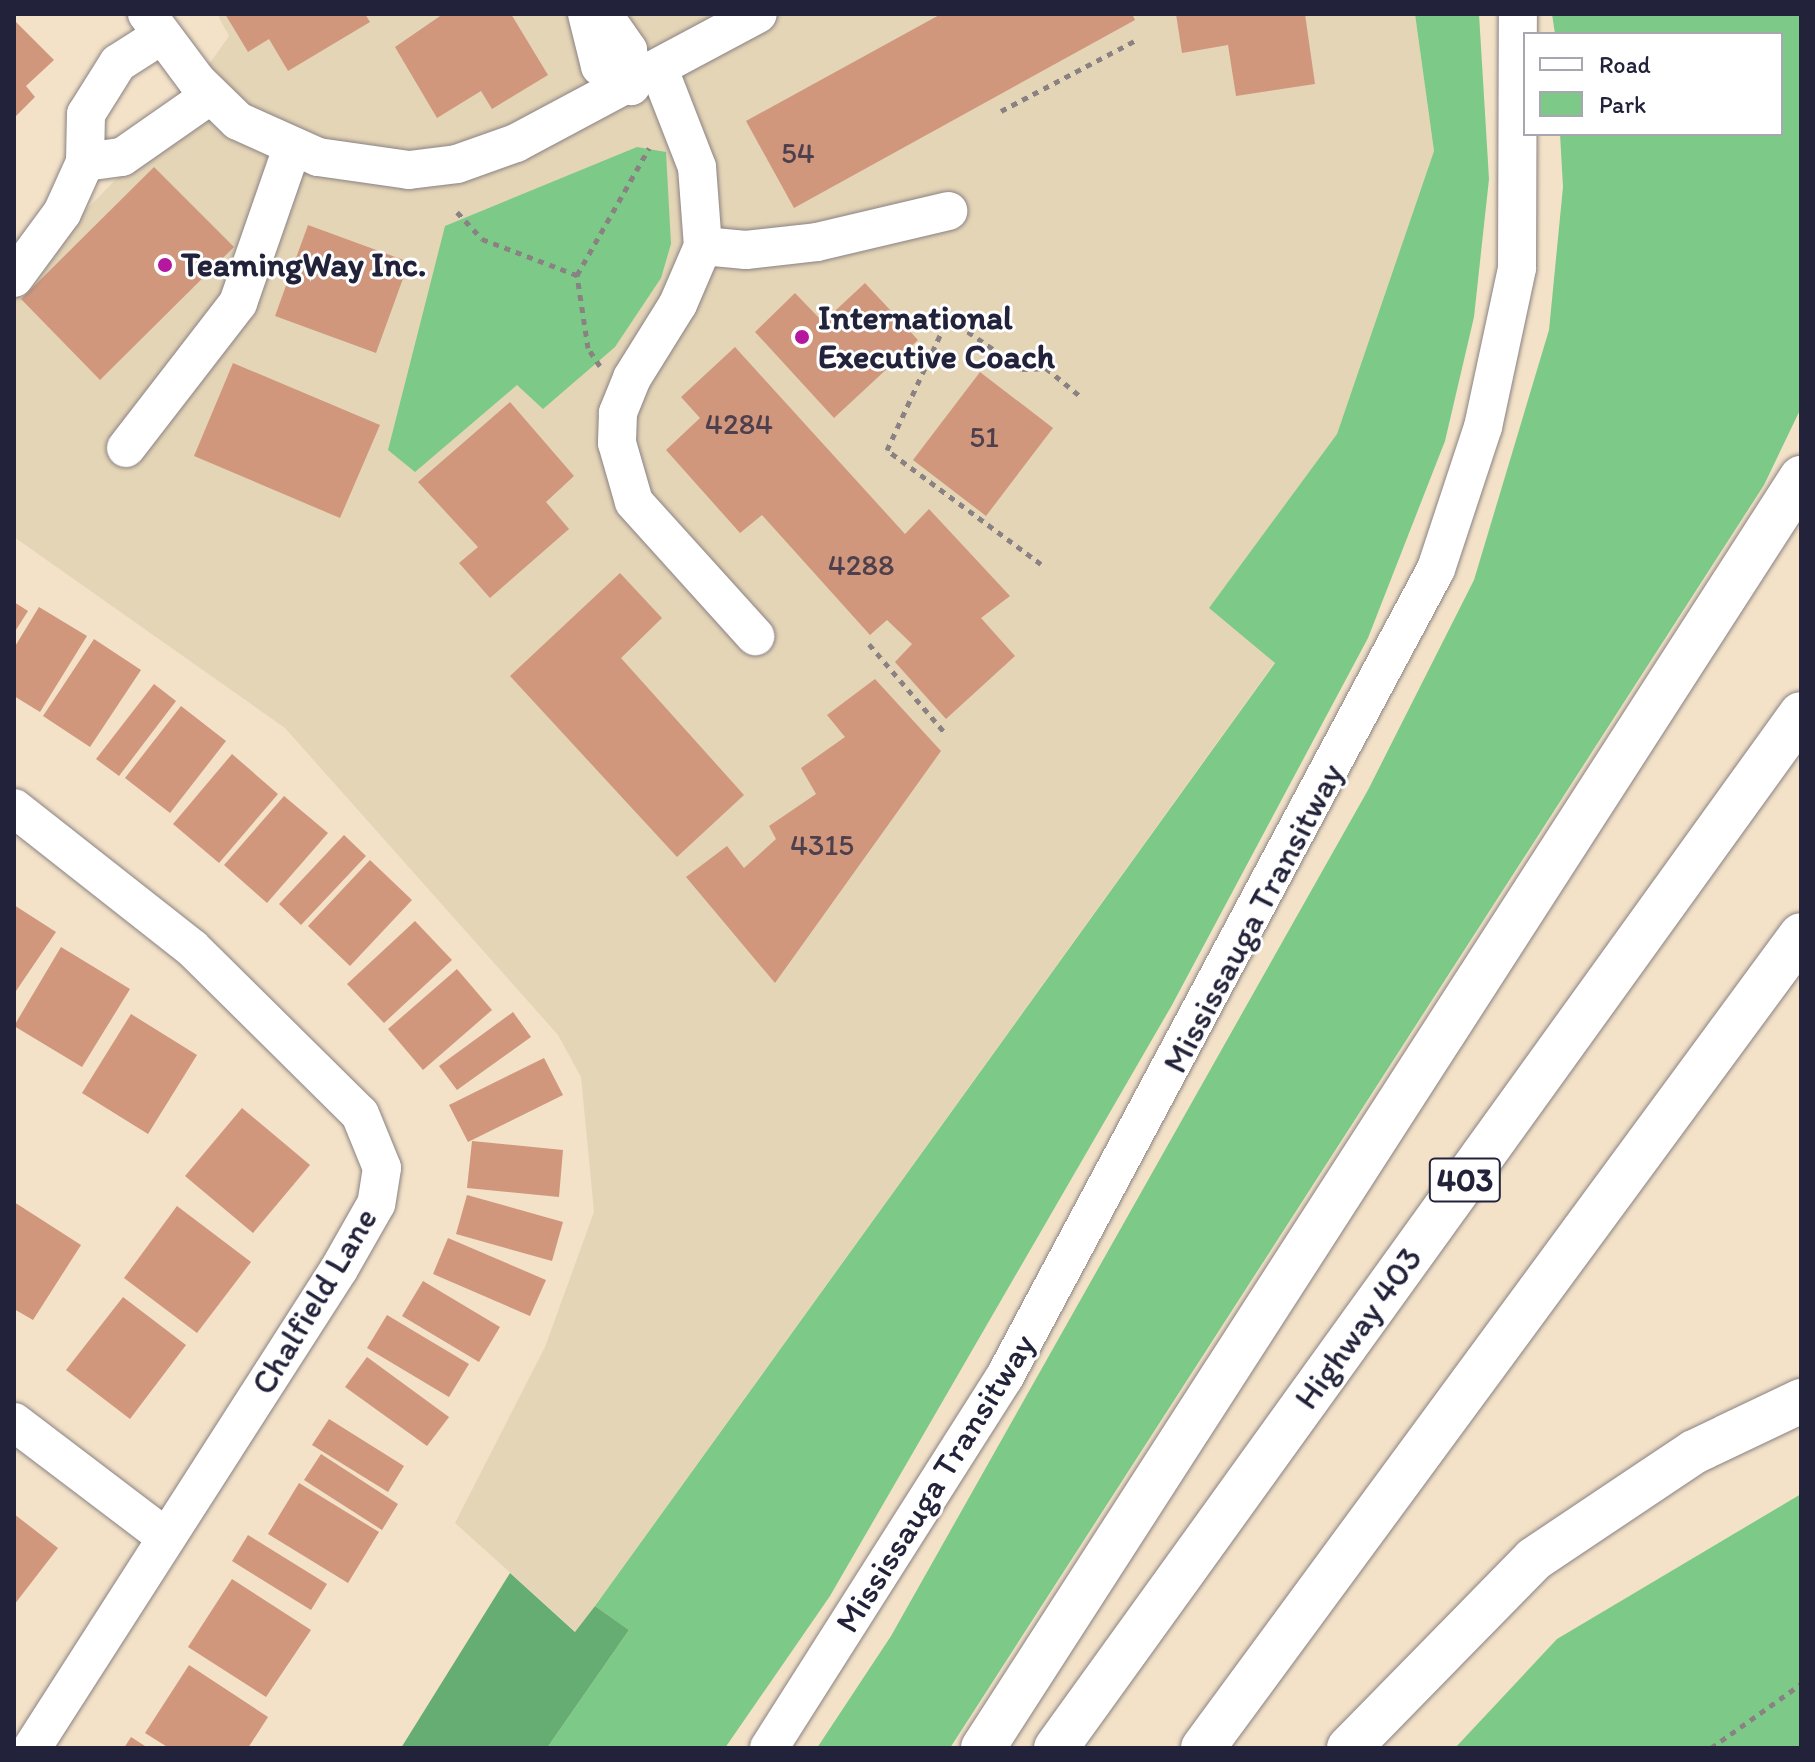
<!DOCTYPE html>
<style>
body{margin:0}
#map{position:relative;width:1815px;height:1762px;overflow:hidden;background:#f3e2c8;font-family:Itim,sans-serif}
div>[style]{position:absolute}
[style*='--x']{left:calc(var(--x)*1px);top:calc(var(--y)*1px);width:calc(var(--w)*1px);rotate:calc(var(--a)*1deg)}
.built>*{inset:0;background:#e5d5b7}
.green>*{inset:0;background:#7dc987}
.forest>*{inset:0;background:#66ad74}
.building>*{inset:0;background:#d0977d}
.path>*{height:5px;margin-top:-2.5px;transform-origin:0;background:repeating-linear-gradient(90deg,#8a8282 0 6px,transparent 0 12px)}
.roads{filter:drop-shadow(0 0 2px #8a8282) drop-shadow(0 0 2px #8a8282)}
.minor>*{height:38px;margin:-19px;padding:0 19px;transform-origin:19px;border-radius:19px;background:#fff}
.highway>*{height:44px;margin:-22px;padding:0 22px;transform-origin:22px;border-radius:22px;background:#fff}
.dots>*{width:22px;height:22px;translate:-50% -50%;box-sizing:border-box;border:4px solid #fff;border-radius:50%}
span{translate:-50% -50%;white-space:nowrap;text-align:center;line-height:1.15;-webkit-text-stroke:6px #fff;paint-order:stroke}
.number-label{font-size:30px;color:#4e3f4c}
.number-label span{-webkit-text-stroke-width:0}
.shield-label span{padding:2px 6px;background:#fff;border:2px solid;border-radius:6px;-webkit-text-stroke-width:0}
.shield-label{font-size:32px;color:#22223b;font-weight:700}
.poi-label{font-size:34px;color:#22223b;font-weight:700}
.left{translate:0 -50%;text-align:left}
.street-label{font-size:34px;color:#22223b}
.frame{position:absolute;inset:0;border:16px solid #22223b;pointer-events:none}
.legend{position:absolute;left:1523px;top:32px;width:260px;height:104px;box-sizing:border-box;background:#fff;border:2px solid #a7a7b1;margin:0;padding:10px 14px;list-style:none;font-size:24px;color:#22223b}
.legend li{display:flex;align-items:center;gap:16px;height:40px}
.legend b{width:40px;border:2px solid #a7a7b1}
</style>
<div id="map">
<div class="built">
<i style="clip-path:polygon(217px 14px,1415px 14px,1434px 151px,1337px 434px,1209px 608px,1275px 662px,576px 1632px,455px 1523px,545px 1347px,594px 1212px,581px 1077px,558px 1035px,285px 728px,14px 537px,14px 284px,159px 135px,229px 36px)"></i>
</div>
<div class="green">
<i style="clip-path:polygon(1415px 14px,1479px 14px,1489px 179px,1474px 317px,1445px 441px,1368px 638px,1172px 1005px,830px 1596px,725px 1748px,547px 1748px,629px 1630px,595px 1606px,1275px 663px,1209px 608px,1337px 434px,1434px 151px)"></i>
<i style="clip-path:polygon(1552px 14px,1801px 14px,1801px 408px,1764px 485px,950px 1748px,817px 1748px,891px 1636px,1368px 790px,1474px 580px,1549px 330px,1563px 187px,1560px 134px,1781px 134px,1781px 34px,1555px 34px)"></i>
<i style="clip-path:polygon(637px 147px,666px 152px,671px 244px,661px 278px,615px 347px,543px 409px,517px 385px,415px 472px,388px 450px,445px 226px)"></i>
<i style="clip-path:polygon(1801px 1494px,1801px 1748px,1455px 1748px,1557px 1639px)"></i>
</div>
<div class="forest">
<i style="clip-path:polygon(510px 1573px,575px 1632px,595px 1606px,629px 1630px,547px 1748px,401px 1748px)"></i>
</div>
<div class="building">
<i style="clip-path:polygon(225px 14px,365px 14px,370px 22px,288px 71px,269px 39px,248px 52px)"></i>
<i style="clip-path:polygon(443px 14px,511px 14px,548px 75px,492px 109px,481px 91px,437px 118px,395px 47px)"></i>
<i style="clip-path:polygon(941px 14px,1132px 14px,1135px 20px,794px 208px,746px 121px)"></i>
<i style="clip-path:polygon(1176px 14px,1305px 14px,1315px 84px,1236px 96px,1228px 45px,1182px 53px)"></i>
<i style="clip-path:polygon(14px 20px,54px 60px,26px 86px,35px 97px,14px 118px)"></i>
<i style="clip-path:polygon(154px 167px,234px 247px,100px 380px,21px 299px)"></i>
<i style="clip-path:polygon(308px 225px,409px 262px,376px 353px,275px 316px)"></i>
<i style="clip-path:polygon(865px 283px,918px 340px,834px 418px,755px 332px,795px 293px,823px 322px)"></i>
<i style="clip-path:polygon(735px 347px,905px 534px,929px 509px,1010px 596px,981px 618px,1015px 656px,946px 719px,895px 662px,912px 644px,887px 620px,870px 635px,762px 515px,740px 533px,666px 450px,700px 418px,681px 397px)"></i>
<i style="clip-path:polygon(233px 363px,380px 425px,340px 518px,194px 456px)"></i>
<i style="clip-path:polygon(980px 372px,1053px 428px,986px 516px,913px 460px)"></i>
<i style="clip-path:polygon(510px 402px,574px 476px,546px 502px,569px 529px,490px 598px,459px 563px,478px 547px,418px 482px)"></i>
<i style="clip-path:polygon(620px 573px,662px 618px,621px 658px,744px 795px,677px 857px,510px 676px)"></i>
<i style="clip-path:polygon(14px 602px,28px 611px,14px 633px)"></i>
<i style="clip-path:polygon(39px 607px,87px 636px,40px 712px,14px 696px,14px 648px)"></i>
<i style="clip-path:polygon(94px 639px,141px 670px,90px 747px,43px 716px)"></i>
<i style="clip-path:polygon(875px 679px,941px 751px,775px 983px,686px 877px,727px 846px,744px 868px,776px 839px,769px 826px,816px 794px,801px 768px,845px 737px,827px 715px)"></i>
<i style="clip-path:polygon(154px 684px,176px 701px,119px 776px,96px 759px)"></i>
<i style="clip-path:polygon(181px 706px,226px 741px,170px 813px,125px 778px)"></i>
<i style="clip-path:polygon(232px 754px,278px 794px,219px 863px,173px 824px)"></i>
<i style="clip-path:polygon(284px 796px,328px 833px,267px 903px,224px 865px)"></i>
<i style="clip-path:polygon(344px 835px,366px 856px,301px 925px,279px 904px)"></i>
<i style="clip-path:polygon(370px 860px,412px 900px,350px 966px,308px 926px)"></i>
<i style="clip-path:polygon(14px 905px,56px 932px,14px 994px)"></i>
<i style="clip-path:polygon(415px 921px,452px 960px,384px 1023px,347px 984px)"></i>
<i style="clip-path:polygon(61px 947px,130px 989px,82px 1067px,14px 1026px)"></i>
<i style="clip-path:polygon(457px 969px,492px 1010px,423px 1070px,388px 1029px)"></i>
<i style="clip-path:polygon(513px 1012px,531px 1037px,457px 1090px,439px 1066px)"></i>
<i style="clip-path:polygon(131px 1014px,197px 1055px,148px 1134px,82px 1093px)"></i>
<i style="clip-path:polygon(544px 1058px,563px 1095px,468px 1142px,449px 1105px)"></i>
<i style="clip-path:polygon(242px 1108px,310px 1165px,253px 1233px,185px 1176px)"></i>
<i style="clip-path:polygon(472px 1141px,563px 1150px,559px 1197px,467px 1188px)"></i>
<i style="clip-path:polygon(467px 1195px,563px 1222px,552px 1261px,456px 1234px)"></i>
<i style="clip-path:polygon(14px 1202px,81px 1245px,33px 1320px,14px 1309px)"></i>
<i style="clip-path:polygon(177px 1206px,251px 1262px,197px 1333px,124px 1278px)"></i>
<i style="clip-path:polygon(448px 1238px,546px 1280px,530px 1316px,433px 1274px)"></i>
<i style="clip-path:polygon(423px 1281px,500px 1327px,479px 1362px,402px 1316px)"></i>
<i style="clip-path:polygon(123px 1297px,186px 1345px,130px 1419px,66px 1370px)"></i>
<i style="clip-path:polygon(387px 1315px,469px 1364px,449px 1397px,367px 1348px)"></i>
<i style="clip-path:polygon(367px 1357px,449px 1417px,427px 1446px,345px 1387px)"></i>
<i style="clip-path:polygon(329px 1419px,404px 1466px,388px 1492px,312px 1445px)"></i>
<i style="clip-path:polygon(321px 1454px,398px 1504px,382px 1530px,304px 1480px)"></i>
<i style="clip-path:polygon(299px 1483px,379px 1532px,348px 1583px,268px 1534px)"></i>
<i style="clip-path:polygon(14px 1514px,58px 1548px,14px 1605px)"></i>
<i style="clip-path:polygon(248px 1535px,327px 1584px,311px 1610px,232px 1561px)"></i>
<i style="clip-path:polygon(232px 1579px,311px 1630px,266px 1697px,188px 1647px)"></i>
<i style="clip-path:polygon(189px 1665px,268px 1717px,248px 1748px,169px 1748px,145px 1733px)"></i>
<i style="clip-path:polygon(131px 1737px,148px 1748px,124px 1748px)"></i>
</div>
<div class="path">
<i style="--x:1001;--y:111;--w:153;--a:-27.7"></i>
<i style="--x:457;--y:212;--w:37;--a:47"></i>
<i style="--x:482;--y:239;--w:102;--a:20.8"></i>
<i style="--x:600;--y:366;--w:22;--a:-124"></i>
<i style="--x:588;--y:348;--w:74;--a:-98.6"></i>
<i style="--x:577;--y:275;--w:146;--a:-60.4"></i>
<i style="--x:1041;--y:564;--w:192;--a:-143.5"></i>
<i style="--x:887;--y:450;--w:145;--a:-65.2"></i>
<i style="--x:948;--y:318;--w:90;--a:34.6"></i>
<i style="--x:1022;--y:369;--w:24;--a:-2"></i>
<i style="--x:1046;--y:368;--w:45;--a:39.6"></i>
<i style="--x:869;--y:644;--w:118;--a:49.5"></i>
<i style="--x:1711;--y:1748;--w:110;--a:-35.4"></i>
</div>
<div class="roads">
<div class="minor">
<i style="--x:147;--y:14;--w:84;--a:53.3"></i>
<i style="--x:197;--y:81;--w:57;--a:44.3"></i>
<i style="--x:238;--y:121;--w:88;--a:24.2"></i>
<i style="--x:318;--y:157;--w:92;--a:8.1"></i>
<i style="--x:409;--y:170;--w:48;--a:-7.1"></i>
<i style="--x:457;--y:164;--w:63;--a:-19.6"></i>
<i style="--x:516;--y:143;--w:274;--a:-28.1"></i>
<i style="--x:587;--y:14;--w:54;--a:76"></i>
<i style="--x:600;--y:66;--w:37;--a:33"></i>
<i style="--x:603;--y:14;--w:44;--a:55.2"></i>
<i style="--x:628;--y:50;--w:36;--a:85"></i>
<i style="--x:162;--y:35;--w:52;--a:147.5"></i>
<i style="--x:118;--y:63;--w:60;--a:122.1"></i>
<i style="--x:86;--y:114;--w:48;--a:91.2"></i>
<i style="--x:85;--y:162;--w:37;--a:-8"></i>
<i style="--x:122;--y:157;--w:108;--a:-34.9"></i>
<i style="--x:660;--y:72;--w:102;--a:68.7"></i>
<i style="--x:697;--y:167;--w:79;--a:85.7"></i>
<i style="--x:703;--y:246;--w:63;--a:113.3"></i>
<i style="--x:678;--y:304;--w:87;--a:121.9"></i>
<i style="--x:632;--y:378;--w:38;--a:112"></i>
<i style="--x:618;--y:413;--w:30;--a:92"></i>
<i style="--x:617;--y:443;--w:61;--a:73.9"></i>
<i style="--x:634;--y:502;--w:181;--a:47.9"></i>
<i style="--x:703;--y:246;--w:43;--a:5.3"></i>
<i style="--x:746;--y:250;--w:71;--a:-6.4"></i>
<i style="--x:817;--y:242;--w:135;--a:-13.3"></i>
<i style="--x:14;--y:278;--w:81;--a:-53.6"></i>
<i style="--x:62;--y:213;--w:56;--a:-65.7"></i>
<i style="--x:126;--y:448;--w:183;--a:-52.3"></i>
<i style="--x:238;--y:303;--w:164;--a:-70.8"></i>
<i style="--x:14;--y:808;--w:226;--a:38.2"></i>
<i style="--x:192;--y:948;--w:236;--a:44.7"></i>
<i style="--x:360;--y:1114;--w:58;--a:67.8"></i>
<i style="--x:382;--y:1168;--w:36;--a:99"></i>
<i style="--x:376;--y:1204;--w:75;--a:119.6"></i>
<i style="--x:339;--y:1269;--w:569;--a:122.66"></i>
<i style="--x:14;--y:1422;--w:188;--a:37.2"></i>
<i style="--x:769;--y:1748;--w:438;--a:-57.6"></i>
<i style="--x:1004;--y:1378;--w:917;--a:-61.9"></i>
<i style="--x:1436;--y:569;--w:150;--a:-71.7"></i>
<i style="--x:1483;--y:427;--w:163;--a:-77.9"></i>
<i style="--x:1517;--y:268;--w:254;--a:-89.8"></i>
</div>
<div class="highway">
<i style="--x:983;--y:1748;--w:1511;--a:-57.21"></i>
<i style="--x:1056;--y:1748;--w:1274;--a:-54.23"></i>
<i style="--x:1203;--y:1748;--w:1009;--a:-53.66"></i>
<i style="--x:1349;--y:1748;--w:264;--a:-45.6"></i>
<i style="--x:1534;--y:1559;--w:192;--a:-33.8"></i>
<i style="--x:1694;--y:1452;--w:119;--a:-25.5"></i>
</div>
</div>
<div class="dots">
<i style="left:165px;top:265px;background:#b5179e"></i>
<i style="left:802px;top:337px;background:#b5179e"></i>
</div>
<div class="number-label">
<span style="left:798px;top:153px">54</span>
<span style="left:739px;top:424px">4284</span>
<span style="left:984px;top:437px">51</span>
<span style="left:861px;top:565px">4288</span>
<span style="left:822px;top:845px">4315</span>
</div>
<div class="shield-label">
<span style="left:1465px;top:1180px">403</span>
</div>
<div class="poi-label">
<span class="left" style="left:181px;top:265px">TeamingWay Inc.</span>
<span class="left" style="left:818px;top:337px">International<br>Executive Coach</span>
</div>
<div class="street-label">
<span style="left:1253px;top:918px;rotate:-62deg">Mississauga Transitway</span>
<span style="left:314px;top:1301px;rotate:-59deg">Chalfield Lane</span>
<span style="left:1358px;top:1328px;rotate:-54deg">Highway 403</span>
<span style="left:935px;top:1483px;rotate:-58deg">Mississauga Transitway</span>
</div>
<div class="frame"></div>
<ul class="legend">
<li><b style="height:10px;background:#fff"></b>Road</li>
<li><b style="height:22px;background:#7dc987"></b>Park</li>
</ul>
</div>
